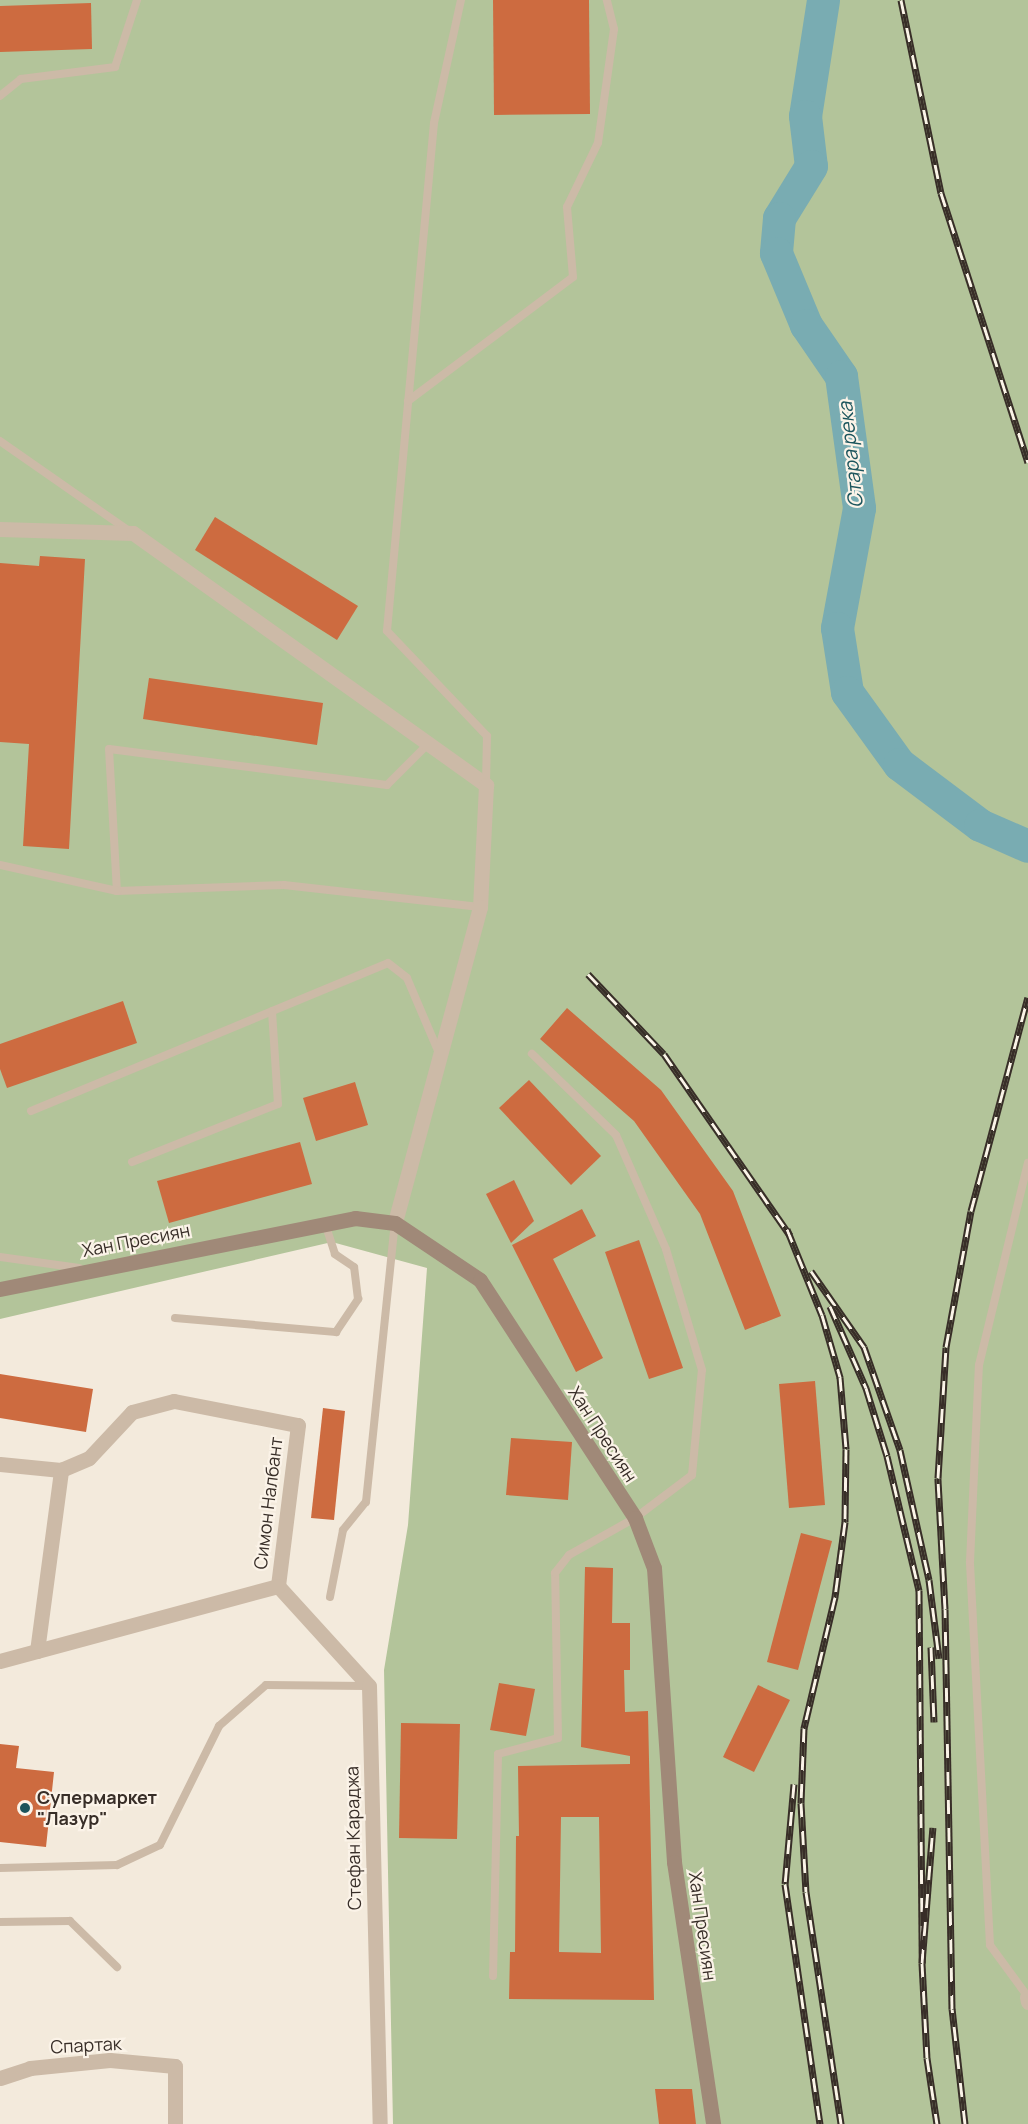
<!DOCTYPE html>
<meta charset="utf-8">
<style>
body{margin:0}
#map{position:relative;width:1028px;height:2124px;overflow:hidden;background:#f3eadc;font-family:Manrope,sans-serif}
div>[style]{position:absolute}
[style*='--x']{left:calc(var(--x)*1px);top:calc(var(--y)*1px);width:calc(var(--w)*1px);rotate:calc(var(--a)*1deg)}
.green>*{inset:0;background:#b3c49a}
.river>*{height:33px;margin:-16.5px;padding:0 16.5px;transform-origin:16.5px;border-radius:16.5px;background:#79acb2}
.building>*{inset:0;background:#cd6b40}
.lane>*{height:8px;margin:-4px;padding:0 4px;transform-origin:4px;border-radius:4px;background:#ccbaa7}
.street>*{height:15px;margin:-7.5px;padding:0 7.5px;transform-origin:7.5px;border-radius:7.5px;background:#ccbaa7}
.secondary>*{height:15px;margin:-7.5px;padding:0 7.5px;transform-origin:7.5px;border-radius:7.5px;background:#a08978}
.rail>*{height:7px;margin-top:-3.5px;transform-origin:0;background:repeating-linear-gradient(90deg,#fbf3e8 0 14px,#382e28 0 28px);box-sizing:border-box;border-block:2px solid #382e28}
.dots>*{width:16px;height:16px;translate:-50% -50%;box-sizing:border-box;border:3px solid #fbf3e8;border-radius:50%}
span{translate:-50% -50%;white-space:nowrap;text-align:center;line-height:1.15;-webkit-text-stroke:4.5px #fbf3e8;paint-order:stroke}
.street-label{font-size:18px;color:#382e28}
.poi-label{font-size:18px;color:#382e28;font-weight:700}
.left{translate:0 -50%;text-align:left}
.water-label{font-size:20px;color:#1b545c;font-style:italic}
</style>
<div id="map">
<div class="green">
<i style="clip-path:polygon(0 0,1028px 0,1028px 2124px,393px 2124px,384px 1670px,408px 1525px,427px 1268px,332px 1242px,0 1319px)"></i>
</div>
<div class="river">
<i style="--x:823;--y:0;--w:117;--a:98.8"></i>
<i style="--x:805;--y:116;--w:50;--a:83.2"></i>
<i style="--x:811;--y:166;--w:61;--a:121.6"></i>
<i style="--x:779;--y:218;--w:35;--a:95"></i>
<i style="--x:776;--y:253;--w:78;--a:67.4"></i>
<i style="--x:806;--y:325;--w:62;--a:55.5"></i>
<i style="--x:841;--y:376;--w:133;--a:82.2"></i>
<i style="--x:859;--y:508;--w:122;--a:100.4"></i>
<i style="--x:837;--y:628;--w:65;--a:81.1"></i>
<i style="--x:847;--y:692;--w:89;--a:54.2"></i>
<i style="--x:899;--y:764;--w:101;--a:37"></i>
<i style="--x:980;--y:825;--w:52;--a:23.6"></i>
</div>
<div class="building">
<i style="clip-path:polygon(493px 0,589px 0,590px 114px,494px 115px)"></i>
<i style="clip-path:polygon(91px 3px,92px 49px,0 52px,0 6px)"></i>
<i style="clip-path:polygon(215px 517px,358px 606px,337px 640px,195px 550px)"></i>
<i style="clip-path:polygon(40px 556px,85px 559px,69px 849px,23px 846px,29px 744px,0 742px,0 563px,39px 566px)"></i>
<i style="clip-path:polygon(149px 678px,323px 703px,317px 745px,143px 719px)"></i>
<i style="clip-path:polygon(123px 1001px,137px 1043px,7px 1088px,0 1069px,0 1044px)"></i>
<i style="clip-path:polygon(567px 1008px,661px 1090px,733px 1191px,781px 1316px,745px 1330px,700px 1214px,634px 1121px,540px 1039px)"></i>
<i style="clip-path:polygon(529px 1080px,601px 1156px,571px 1185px,499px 1108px)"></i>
<i style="clip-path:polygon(355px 1082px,368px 1125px,316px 1141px,303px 1098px)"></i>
<i style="clip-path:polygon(300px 1142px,312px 1184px,169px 1223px,157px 1181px)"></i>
<i style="clip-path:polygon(514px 1180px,534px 1221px,511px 1243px,486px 1194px)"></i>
<i style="clip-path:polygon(582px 1209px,596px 1236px,553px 1259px,603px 1358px,576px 1372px,512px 1245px)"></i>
<i style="clip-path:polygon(639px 1240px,683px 1368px,649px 1379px,605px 1252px)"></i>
<i style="clip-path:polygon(0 1374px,93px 1389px,86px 1432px,0 1418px)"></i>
<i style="clip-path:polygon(815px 1381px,825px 1505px,789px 1508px,779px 1384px)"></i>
<i style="clip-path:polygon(323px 1408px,345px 1411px,334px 1520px,311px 1518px)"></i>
<i style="clip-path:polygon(511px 1438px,572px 1442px,568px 1500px,506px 1495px)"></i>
<i style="clip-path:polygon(801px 1533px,832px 1541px,798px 1670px,767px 1662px)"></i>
<i style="clip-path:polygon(evenodd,585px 1567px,613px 1568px,612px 1623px,630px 1623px,630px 1670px,624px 1670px,625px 1712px,648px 1711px,654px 2000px,509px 1999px,510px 1952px,515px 1952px,516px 1836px,519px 1836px,518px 1766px,630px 1764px,630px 1756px,581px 1747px,585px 1567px,561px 1817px,599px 1817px,601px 1953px,559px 1952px,561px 1817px)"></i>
<i style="clip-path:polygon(499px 1683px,535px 1689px,526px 1736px,490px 1730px)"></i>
<i style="clip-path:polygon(758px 1685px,790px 1700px,754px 1772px,723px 1757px)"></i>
<i style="clip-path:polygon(401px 1723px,460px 1724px,457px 1839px,399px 1838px)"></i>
<i style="clip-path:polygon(0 1744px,19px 1746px,16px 1768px,54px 1772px,46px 1847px,0 1842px)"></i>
<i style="clip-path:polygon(655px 2089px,692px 2089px,696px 2124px,659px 2124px)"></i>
</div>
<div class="lane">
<i style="--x:461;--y:0;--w:126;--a:102.4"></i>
<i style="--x:434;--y:123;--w:510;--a:95.29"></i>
<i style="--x:387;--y:631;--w:145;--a:46.4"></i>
<i style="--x:487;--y:736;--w:48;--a:91.2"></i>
<i style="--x:0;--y:96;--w:27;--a:-39"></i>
<i style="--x:21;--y:79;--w:95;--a:-7.3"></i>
<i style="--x:115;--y:67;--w:71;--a:-71.8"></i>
<i style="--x:408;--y:401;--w:206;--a:-36.9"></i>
<i style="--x:573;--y:277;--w:70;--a:-94.9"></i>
<i style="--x:567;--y:207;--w:71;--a:-64.2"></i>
<i style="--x:598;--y:143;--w:115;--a:-82"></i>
<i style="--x:614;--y:29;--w:30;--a:-104"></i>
<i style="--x:0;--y:441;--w:157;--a:34.9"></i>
<i style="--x:428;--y:744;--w:58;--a:135"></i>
<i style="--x:387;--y:785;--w:280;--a:-172.6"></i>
<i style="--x:109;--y:749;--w:142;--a:86.8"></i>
<i style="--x:117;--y:891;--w:167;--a:-2.1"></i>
<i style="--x:284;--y:885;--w:197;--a:6.4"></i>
<i style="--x:0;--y:865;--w:120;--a:12.5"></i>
<i style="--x:31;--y:1111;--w:386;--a:-22.5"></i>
<i style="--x:388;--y:963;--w:24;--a:38"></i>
<i style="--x:407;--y:978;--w:82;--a:66.9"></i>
<i style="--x:132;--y:1162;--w:157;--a:-21.7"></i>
<i style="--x:278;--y:1104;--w:93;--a:-93.7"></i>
<i style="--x:0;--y:1257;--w:80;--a:7.9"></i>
<i style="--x:175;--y:1318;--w:162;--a:5"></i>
<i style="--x:336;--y:1332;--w:40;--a:-56"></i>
<i style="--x:358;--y:1299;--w:32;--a:-97"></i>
<i style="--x:354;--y:1267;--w:23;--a:-146"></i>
<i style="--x:335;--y:1254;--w:33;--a:-108"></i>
<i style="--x:330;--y:1597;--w:68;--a:-79"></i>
<i style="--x:343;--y:1530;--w:36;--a:-51"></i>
<i style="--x:366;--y:1502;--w:281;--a:-84.1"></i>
<i style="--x:0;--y:1868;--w:117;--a:-1.5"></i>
<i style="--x:117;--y:1865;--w:47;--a:-24.9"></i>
<i style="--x:160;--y:1845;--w:133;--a:-63.6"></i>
<i style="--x:219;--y:1726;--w:62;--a:-41.1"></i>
<i style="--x:266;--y:1685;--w:100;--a:0.6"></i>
<i style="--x:0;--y:1922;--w:70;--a:-0.8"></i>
<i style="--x:70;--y:1921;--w:66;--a:44.4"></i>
<i style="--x:493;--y:1976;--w:222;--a:-88.7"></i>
<i style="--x:498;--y:1754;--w:62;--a:-14.9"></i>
<i style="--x:558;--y:1738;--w:165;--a:-91"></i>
<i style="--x:555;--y:1573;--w:23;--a:-52"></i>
<i style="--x:569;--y:1555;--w:76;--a:-29.3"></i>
<i style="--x:635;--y:1518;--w:71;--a:-37"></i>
<i style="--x:692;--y:1475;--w:105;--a:-84.6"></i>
<i style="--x:702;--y:1370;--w:126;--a:-106.6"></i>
<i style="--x:666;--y:1249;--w:124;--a:-113.7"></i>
<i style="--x:616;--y:1135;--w:117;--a:-136"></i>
<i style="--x:1028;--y:1997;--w:64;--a:-126.2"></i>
<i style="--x:990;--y:1945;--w:384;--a:-93"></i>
<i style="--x:970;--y:1562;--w:197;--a:-87.4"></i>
<i style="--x:979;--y:1365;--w:208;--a:-76.4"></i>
</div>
<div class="street">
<i style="--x:0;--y:529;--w:133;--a:1.7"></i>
<i style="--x:133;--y:533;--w:434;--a:35.5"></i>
<i style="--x:486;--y:785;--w:122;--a:92.8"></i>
<i style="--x:480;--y:907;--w:327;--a:105.1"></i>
<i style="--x:0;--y:1464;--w:61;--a:5.6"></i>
<i style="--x:61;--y:1470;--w:30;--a:-23"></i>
<i style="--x:89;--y:1458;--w:63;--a:-46.9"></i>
<i style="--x:132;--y:1412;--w:43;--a:-14.7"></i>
<i style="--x:174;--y:1401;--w:126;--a:11"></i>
<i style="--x:298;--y:1425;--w:162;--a:97.1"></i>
<i style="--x:278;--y:1586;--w:135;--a:47.7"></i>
<i style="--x:369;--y:1686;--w:438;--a:88.6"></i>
<i style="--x:37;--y:1651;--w:183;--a:-82.4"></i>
<i style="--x:0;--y:1661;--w:288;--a:-15.1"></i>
<i style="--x:1027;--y:1997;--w:5;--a:79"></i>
<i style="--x:0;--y:2078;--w:32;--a:-18"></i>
<i style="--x:30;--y:2068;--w:80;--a:-5.7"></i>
<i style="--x:110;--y:2060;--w:65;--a:5.3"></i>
<i style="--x:175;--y:2066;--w:58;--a:90"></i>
</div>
<div class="secondary">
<i style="--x:0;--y:1289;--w:362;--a:-11.3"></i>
<i style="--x:355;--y:1218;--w:40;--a:7.1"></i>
<i style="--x:395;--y:1223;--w:102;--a:33.8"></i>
<i style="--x:480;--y:1280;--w:284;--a:56.9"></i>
<i style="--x:635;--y:1518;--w:53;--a:69.2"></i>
<i style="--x:654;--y:1568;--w:295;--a:86.1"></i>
<i style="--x:674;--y:1862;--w:265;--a:81.5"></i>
</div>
<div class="rail">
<i style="--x:901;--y:0;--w:197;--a:78.3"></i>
<i style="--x:941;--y:193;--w:283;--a:72.1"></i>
<i style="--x:588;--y:974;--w:110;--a:46.5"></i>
<i style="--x:664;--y:1054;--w:221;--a:55.2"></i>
<i style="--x:787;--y:1229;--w:93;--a:67.9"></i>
<i style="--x:822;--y:1315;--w:65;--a:73.8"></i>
<i style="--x:840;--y:1377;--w:72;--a:85.2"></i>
<i style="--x:846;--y:1449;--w:73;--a:90.8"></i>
<i style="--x:845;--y:1522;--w:76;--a:97.6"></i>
<i style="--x:835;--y:1597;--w:135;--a:103.3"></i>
<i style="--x:804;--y:1728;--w:75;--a:92.3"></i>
<i style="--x:801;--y:1803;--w:89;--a:86.8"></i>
<i style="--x:806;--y:1892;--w:235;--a:81.4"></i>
<i style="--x:811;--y:1271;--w:93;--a:55.1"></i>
<i style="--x:864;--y:1347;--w:109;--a:70.7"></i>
<i style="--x:900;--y:1450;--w:133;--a:77.4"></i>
<i style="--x:929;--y:1580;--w:79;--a:82.7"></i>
<i style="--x:830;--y:1306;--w:90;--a:66.3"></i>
<i style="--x:866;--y:1388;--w:71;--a:72.8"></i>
<i style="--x:887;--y:1456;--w:138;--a:76.6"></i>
<i style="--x:919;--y:1590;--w:373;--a:89.5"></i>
<i style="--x:922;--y:1963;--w:136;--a:-85.4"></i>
<i style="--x:931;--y:1647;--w:75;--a:87.7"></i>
<i style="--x:794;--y:1784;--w:100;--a:95.1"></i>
<i style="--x:785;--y:1884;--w:243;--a:81.7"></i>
<i style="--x:922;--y:1963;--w:95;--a:87"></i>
<i style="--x:927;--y:2058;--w:67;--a:81.4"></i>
<i style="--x:965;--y:2124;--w:116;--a:-96.4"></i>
<i style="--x:952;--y:2009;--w:400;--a:-91"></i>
<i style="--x:945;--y:1609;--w:131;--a:-93.1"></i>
<i style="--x:938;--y:1478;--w:131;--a:-86.5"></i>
<i style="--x:946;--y:1347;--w:138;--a:-79.6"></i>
<i style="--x:971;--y:1211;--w:221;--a:-75.1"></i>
</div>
<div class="dots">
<i style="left:25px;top:1808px;background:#1b545c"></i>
</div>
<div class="street-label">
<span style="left:136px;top:1240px;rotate:-11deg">Хан Пресиян</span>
<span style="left:603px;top:1434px;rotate:57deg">Хан Пресиян</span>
<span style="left:268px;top:1503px;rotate:-83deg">Симон Налбант</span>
<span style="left:353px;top:1838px;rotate:-91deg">Стефан Караджа</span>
<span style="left:703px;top:1926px;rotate:82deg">Хан Пресиян</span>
<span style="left:86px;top:2045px;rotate:-3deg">Спартак</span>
</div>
<div class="poi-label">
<span class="left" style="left:37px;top:1808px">Супермаркет<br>"Лазур"</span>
</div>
<div class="water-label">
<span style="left:850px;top:455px;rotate:-96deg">Стара река</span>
</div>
</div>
